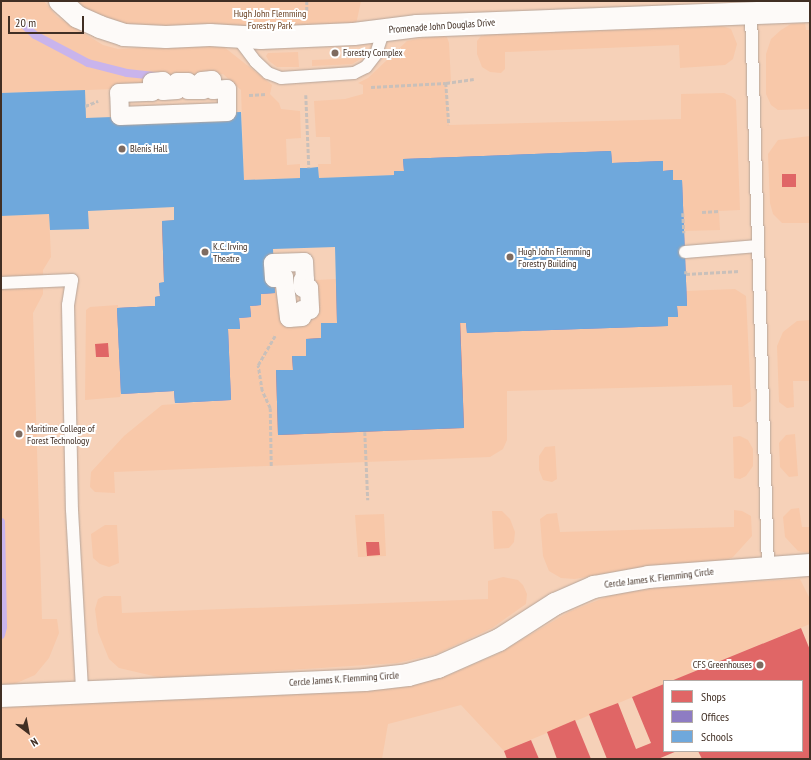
<!DOCTYPE html>
<style>
body{margin:0}
#map{position:relative;width:811px;height:760px;overflow:hidden;background:#efdbce;font-family:"PT Sans Narrow",sans-serif}
div>[style]{position:absolute}
[style*='--x']{left:calc(var(--x)*1px);top:calc(var(--y)*1px);width:calc(var(--w)*1px);rotate:calc(var(--a)*1deg)}
.built>*{inset:0;background:#f6d1b8}
.green>*{inset:0;background:#f8c8a9}
.shops>*{inset:0;background:#e06666}
.offices>*{inset:0;background:#8e7cc3}
.schools>*{inset:0;background:#6fa8dc}
.stream>*{height:8px;margin:-4px;padding:0 4px;transform-origin:4px;border-radius:4px;background:#c9b4ec}
.path>*{height:2.5px;margin-top:-1.25px;transform-origin:0;background:repeating-linear-gradient(90deg,#c9c0ba 0 4px,transparent 0 6px)}
.roads{filter:drop-shadow(0 0 1px #b5a499) drop-shadow(0 0 1px #b5a499)}
.service>*{height:12px;margin:-6px;padding:0 6px;transform-origin:6px;border-radius:6px;background:#fdfaf8}
.pedestrian>*{height:18px;margin:-9px;padding:0 9px;transform-origin:9px;border-radius:9px;background:#fdfaf8}
.minor>*{height:22px;margin:-11px;padding:0 11px;transform-origin:11px;border-radius:11px;background:#fdfaf8}
.dots>*{width:11px;height:11px;translate:-50% -50%;box-sizing:border-box;border:2px solid #fff;border-radius:50%}
span{translate:-50% -50%;white-space:nowrap;text-align:center;line-height:1.15;-webkit-text-stroke:4px #fff;paint-order:stroke}
.park-label{font-size:10px;color:#694021}
.street-label{font-size:10px;color:#412f24}
.poi-label{font-size:10px;color:#412f24}
.left{translate:0 -50%;text-align:left}
.right{translate:-100% -50%;text-align:right}
.frame{position:absolute;inset:0;border:2px solid #412f24;pointer-events:none}
.legend{position:absolute;left:663px;top:680px;width:140px;height:72px;box-sizing:border-box;background:#fff;border:1px solid #b3aca7;margin:0;padding:5px 7px;list-style:none;font-size:12px;color:#412f24}
.legend li{display:flex;align-items:center;gap:8px;height:20px}
.legend b{width:20px;border:1px solid #b3aca7}
.north{position:absolute;left:8px;top:712px;width:40px;height:40px;-webkit-text-stroke:3px #fff;paint-order:stroke;rotate:148deg;font-size:11px;font-weight:700;line-height:16px;text-align:center;color:#412f24}
.north::after{content:'';display:block;margin:auto;width:14px;height:18px;background:#412f24;clip-path:polygon(50% 0,100% 100%,50% 72%,0 100%)}
.scale{position:absolute;left:8px;top:16px;width:76px;height:18px;box-sizing:border-box;border:2px solid #412f24;border-top:0;padding-left:5px;font-size:12px;line-height:14px;white-space:nowrap;color:#412f24;-webkit-text-stroke:3px #fff;paint-order:stroke}
</style>
<div id="map">
<div class="built">
<i style="clip-path:polygon(evenodd,1px 1px,810px 1px,810px 759px,1px 759px,1px 1px,664px 681px,802px 681px,802px 751px,664px 751px,664px 681px)"></i>
</div>
<div class="green">
<i style="clip-path:polygon(1px 1px,44px 1px,57px 17px,103px 45px,118px 49px,210px 45px,224px 47px,272px 85px,270px 94px,279px 103px,281px 109px,300px 111px,301px 138px,286px 139px,287px 165px,300px 164px,300px 178px,244px 180px,241px 90px,223px 74px,115px 89px,1px 93px)"></i>
<i style="clip-path:polygon(60px 1px,361px 1px,354px 34px,124px 35px)"></i>
<i style="clip-path:polygon(805px 23px,806px 30px,810px 30px,810px 109px,778px 110px,771px 105px,766px 94px,766px 54px,771px 39px,781px 30px,791px 24px)"></i>
<i style="clip-path:polygon(722px 26px,731px 29px,737px 44px,733px 59px,725px 65px,680px 68px,679px 45px,505px 52px,505px 69px,501px 73px,490px 72px,482px 67px,477px 54px,477px 41px,481px 36px,489px 34px)"></i>
<i style="clip-path:polygon(441px 35px,447px 37px,449px 43px,451px 82px,446px 83px,449px 125px,681px 119px,681px 94px,724px 93px,731px 96px,736px 100px,740px 210px,719px 211px,720px 230px,684px 231px,682px 180px,673px 180px,673px 171px,663px 171px,663px 161px,612px 163px,611px 152px,404px 159px,404px 171px,395px 171px,394px 175px,319px 178px,318px 164px,331px 164px,330px 137px,316px 137px,314px 101px,345px 99px,363px 94px,363px 85px,358px 83px,368px 78px,407px 41px)"></i>
<i style="clip-path:polygon(298px 52px,299px 67px,277px 67px,269px 61px,266px 56px,268px 53px)"></i>
<i style="clip-path:polygon(362px 58px,352px 64px,312px 66px,312px 60px)"></i>
<i style="clip-path:polygon(810px 136px,810px 223px,782px 223px,773px 214px,770px 203px,768px 154px,778px 140px)"></i>
<i style="clip-path:polygon(49px 214px,51px 257px,43px 270px,43px 294px,33px 313px,42px 619px,57px 619px,59px 633px,49px 658px,35px 675px,14px 684px,1px 684px,1px 216px)"></i>
<i style="clip-path:polygon(274px 278px,302px 317px,318px 316px,316px 280px,336px 279px,337px 323px,321px 323px,321px 338px,306px 339px,306px 356px,292px 356px,293px 370px,276px 370px,278px 435px,464px 428px,460px 323px,466px 323px,467px 333px,668px 326px,668px 317px,678px 316px,677px 306px,686px 291px,735px 289px,746px 296px,751px 401px,742px 407px,733px 407px,732px 385px,507px 391px,507px 440px,503px 449px,490px 457px,114px 472px,115px 493px,95px 492px,90px 487px,91px 472px,124px 436px,162px 405px,231px 400px,228px 329px,239px 329px,239px 318px,250px 317px,250px 306px,261px 305px,261px 294px)"></i>
<i style="clip-path:polygon(evenodd,118px 305px,121px 394px,120px 397px,85px 400px,86px 310px,90px 307px,118px 305px,95px 344px,108px 344px,109px 357px,96px 357px,95px 344px)"></i>
<i style="clip-path:polygon(810px 320px,810px 381px,793px 381px,794px 407px,787px 408px,779px 402px,777px 346px,783px 332px,797px 321px)"></i>
<i style="clip-path:polygon(795px 434px,798px 476px,789px 477px,780px 467px,779px 443px,786px 435px)"></i>
<i style="clip-path:polygon(740px 436px,748px 440px,753px 449px,753px 466px,746px 476px,740px 479px,734px 478px,733px 437px)"></i>
<i style="clip-path:polygon(555px 446px,557px 479px,552px 482px,543px 480px,539px 470px,539px 456px,545px 447px)"></i>
<i style="clip-path:polygon(799px 508px,802px 527px,810px 527px,810px 553px,798px 551px,785px 537px,783px 517px,791px 509px)"></i>
<i style="clip-path:polygon(734px 510px,742px 511px,751px 516px,752px 536px,733px 557px,724px 561px,635px 568px,575px 579px,561px 578px,549px 571px,543px 556px,540px 519px,547px 514px,557px 513px,560px 532px,734px 527px)"></i>
<i style="clip-path:polygon(492px 511px,502px 511px,510px 519px,515px 532px,514px 542px,509px 548px,494px 549px)"></i>
<i style="clip-path:polygon(evenodd,384px 514px,386px 556px,358px 557px,355px 515px,384px 514px,367px 542px,379px 542px,379px 555px,367px 555px,367px 542px)"></i>
<i style="clip-path:polygon(105px 525px,117px 525px,119px 563px,109px 567px,100px 564px,93px 558px,91px 534px)"></i>
<i style="clip-path:polygon(503px 577px,518px 580px,523px 585px,527px 594px,526px 604px,492px 628px,436px 654px,397px 663px,162px 678px,119px 668px,109px 659px,98px 632px,95px 609px,98px 599px,104px 596px,121px 596px,122px 613px,488px 599px,488px 581px)"></i>
<i style="clip-path:polygon(800px 579px,810px 599px,810px 624px,671px 681px,664px 681px,664px 684px,504px 751px,461px 705px,388px 724px,382px 759px,1px 759px,1px 705px,403px 686px,447px 676px,498px 654px,569px 612px,611px 595px,663px 587px)"></i>
</div>
<div class="shops">
<i style="clip-path:polygon(782px 174px,796px 174px,796px 187px,782px 187px)"></i>
<i style="clip-path:polygon(246px 218px,248px 279px,164px 282px,162px 221px)"></i>
<i style="clip-path:polygon(457px 234px,464px 428px,278px 435px,276px 370px,293px 370px,292px 356px,306px 356px,306px 339px,321px 338px,321px 323px,337px 323px,336px 275px,398px 273px,397px 237px)"></i>
<i style="clip-path:polygon(108px 343px,109px 357px,96px 357px,95px 344px)"></i>
<i style="clip-path:polygon(366px 542px,379px 542px,380px 555px,367px 556px)"></i>
<i style="clip-path:polygon(801px 628px,810px 650px,810px 759px,702px 759px,698px 751px,802px 751px,802px 681px,671px 681px)"></i>
<i style="clip-path:polygon(664px 684px,664px 751px,677px 751px,658px 759px,607px 759px,589px 714px,618px 703px,636px 749px,651px 743px,632px 697px)"></i>
<i style="clip-path:polygon(575px 720px,591px 759px,557px 759px,547px 732px)"></i>
<i style="clip-path:polygon(531px 740px,539px 759px,507px 759px,504px 751px)"></i>
</div>
<div class="offices">
<i style="clip-path:polygon(611px 151px,612px 163px,663px 161px,663px 171px,673px 170px,673px 180px,682px 180px,687px 306px,677px 306px,678px 317px,668px 317px,668px 326px,467px 333px,466px 323px,460px 323px,457px 234px,397px 237px,394px 171px,404px 171px,403px 159px)"></i>
<i style="clip-path:polygon(274px 278px,275px 293px,261px 294px,261px 305px,250px 306px,251px 317px,239px 318px,240px 329px,228px 329px,231px 400px,175px 403px,174px 391px,121px 394px,117px 308px,155px 306px,155px 297px,160px 296px,159px 283px)"></i>
</div>
<div class="schools">
<i style="clip-path:polygon(85px 90px,86px 118px,241px 112px,244px 180px,300px 178px,300px 168px,309px 168px,318px 167px,319px 178px,394px 175px,394px 171px,404px 171px,403px 159px,611px 151px,612px 163px,663px 161px,663px 171px,673px 170px,673px 180px,682px 180px,687px 306px,677px 306px,678px 317px,668px 317px,668px 326px,467px 333px,466px 323px,460px 323px,464px 428px,278px 435px,276px 370px,293px 370px,292px 356px,306px 356px,306px 339px,321px 338px,321px 323px,337px 323px,335px 247px,273px 249px,275px 293px,261px 294px,261px 305px,250px 306px,251px 317px,239px 318px,240px 329px,228px 329px,231px 400px,175px 403px,174px 391px,121px 394px,117px 308px,155px 306px,155px 297px,160px 296px,159px 283px,164px 282px,162px 221px,174px 220px,174px 207px,88px 211px,89px 229px,50px 230px,49px 214px,1px 216px,1px 93px)"></i>
</div>
<div class="stream">
<i style="--x:23;--y:24;--w:16;--a:43"></i>
<i style="--x:35;--y:35;--w:60;--a:27.8"></i>
<i style="--x:88;--y:63;--w:40;--a:14.4"></i>
<i style="--x:127;--y:73;--w:30;--a:6"></i>
<i style="--x:1;--y:522;--w:105;--a:88.9"></i>
<i style="--x:3;--y:627;--w:8;--a:104"></i>
</div>
<div class="path">
<i style="--x:307;--y:1;--w:11;--a:90"></i>
<i style="--x:446;--y:83;--w:28;--a:-8"></i>
<i style="--x:371;--y:87;--w:75;--a:-3.1"></i>
<i style="--x:446;--y:83;--w:42;--a:85.9"></i>
<i style="--x:249;--y:95;--w:17;--a:-3"></i>
<i style="--x:306;--y:95;--w:73;--a:87.6"></i>
<i style="--x:85;--y:106;--w:14;--a:-21"></i>
<i style="--x:702;--y:212;--w:17;--a:-3"></i>
<i style="--x:683;--y:213;--w:20;--a:87"></i>
<i style="--x:686;--y:271;--w:3;--a:90"></i>
<i style="--x:686;--y:274;--w:54;--a:-3.2"></i>
<i style="--x:365;--y:432;--w:68;--a:87.5"></i>
<i style="--x:271;--y:466;--w:58;--a:-91"></i>
<i style="--x:270;--y:408;--w:19;--a:-115"></i>
<i style="--x:262;--y:391;--w:26;--a:-99"></i>
<i style="--x:258;--y:365;--w:34;--a:-60"></i>
</div>
<div class="roads">
<div class="service">
<i style="--x:751;--y:14;--w:553;--a:88.24"></i>
<i style="--x:237;--y:37;--w:31;--a:53"></i>
<i style="--x:256;--y:62;--w:16;--a:43"></i>
<i style="--x:268;--y:73;--w:14;--a:21"></i>
<i style="--x:281;--y:78;--w:73;--a:-3.9"></i>
<i style="--x:354;--y:73;--w:13;--a:-27"></i>
<i style="--x:366;--y:67;--w:16;--a:-52"></i>
<i style="--x:376;--y:54;--w:25;--a:-72"></i>
<i style="--x:685;--y:252;--w:73;--a:-4.7"></i>
<i style="--x:1;--y:283;--w:71;--a:-2.4"></i>
<i style="--x:72;--y:280;--w:25;--a:99"></i>
<i style="--x:68;--y:305;--w:205;--a:88.9"></i>
<i style="--x:72;--y:510;--w:181;--a:86.8"></i>
</div>
<div class="pedestrian">
<i style="--x:212;--y:80;--w:10;--a:84"></i>
<i style="--x:213;--y:90;--w:14;--a:-4"></i>
<i style="--x:227;--y:89;--w:23;--a:90"></i>
<i style="--x:227;--y:112;--w:107;--a:177.9"></i>
<i style="--x:120;--y:116;--w:23;--a:-92"></i>
<i style="--x:119;--y:93;--w:33;--a:-2"></i>
<i style="--x:152;--y:92;--w:10;--a:-90"></i>
<i style="--x:152;--y:82;--w:11;--a:-5"></i>
<i style="--x:163;--y:81;--w:10;--a:90"></i>
<i style="--x:163;--y:91;--w:14;--a:-4"></i>
<i style="--x:177;--y:90;--w:8;--a:-90"></i>
<i style="--x:177;--y:82;--w:11;--a:0"></i>
<i style="--x:188;--y:82;--w:8;--a:90"></i>
<i style="--x:188;--y:90;--w:15;--a:0"></i>
<i style="--x:203;--y:90;--w:9;--a:-96"></i>
<i style="--x:202;--y:81;--w:10;--a:-6"></i>
<i style="--x:304;--y:262;--w:18;--a:87"></i>
<i style="--x:305;--y:280;--w:2;--a:180"></i>
<i style="--x:303;--y:280;--w:8;--a:90"></i>
<i style="--x:303;--y:288;--w:6;--a:0"></i>
<i style="--x:309;--y:288;--w:22;--a:87"></i>
<i style="--x:310;--y:310;--w:8;--a:180"></i>
<i style="--x:302;--y:310;--w:7;--a:90"></i>
<i style="--x:302;--y:317;--w:13;--a:176"></i>
<i style="--x:289;--y:318;--w:41;--a:-97"></i>
<i style="--x:284;--y:277;--w:10;--a:174"></i>
<i style="--x:274;--y:278;--w:15;--a:-94"></i>
<i style="--x:273;--y:263;--w:31;--a:-2"></i>
</div>
<div class="minor">
<i style="--x:60;--y:1;--w:24;--a:42"></i>
<i style="--x:78;--y:17;--w:24;--a:24"></i>
<i style="--x:100;--y:27;--w:25;--a:18"></i>
<i style="--x:124;--y:35;--w:42;--a:2.7"></i>
<i style="--x:166;--y:37;--w:44;--a:-2.6"></i>
<i style="--x:210;--y:35;--w:51;--a:3.4"></i>
<i style="--x:261;--y:38;--w:93;--a:-2.5"></i>
<i style="--x:354;--y:34;--w:64;--a:-7.2"></i>
<i style="--x:417;--y:26;--w:393;--a:-2.2"></i>
<i style="--x:1;--y:696;--w:364;--a:-2.5"></i>
<i style="--x:365;--y:680;--w:43;--a:-6.6"></i>
<i style="--x:408;--y:675;--w:31;--a:-15"></i>
<i style="--x:438;--y:667;--w:67;--a:-23.9"></i>
<i style="--x:499;--y:640;--w:67;--a:-32.7"></i>
<i style="--x:555;--y:604;--w:43;--a:-23.6"></i>
<i style="--x:594;--y:587;--w:56;--a:-10.3"></i>
<i style="--x:649;--y:577;--w:161;--a:-4.3"></i>
</div>
</div>
<div class="dots">
<i style="left:335px;top:53px;background:#7e6b60"></i>
<i style="left:122px;top:149px;background:#7e6b60"></i>
<i style="left:205px;top:252px;background:#7e6b60"></i>
<i style="left:510px;top:257px;background:#7e6b60"></i>
<i style="left:19px;top:434px;background:#7e6b60"></i>
<i style="left:760px;top:665px;background:#7e6b60"></i>
</div>
<div class="park-label">
<span style="left:270px;top:19px">Hugh John Flemming<br>Forestry Park</span>
</div>
<div class="street-label">
<span style="left:442px;top:26px;rotate:-4deg">Promenade John Douglas Drive</span>
<span style="left:659px;top:578px;rotate:-7deg">Cercle James K. Flemming Circle</span>
<span style="left:344px;top:679px;rotate:-4deg">Cercle James K. Flemming Circle</span>
</div>
<div class="poi-label">
<span class="left" style="left:343px;top:53px">Forestry Complex</span>
<span class="left" style="left:130px;top:149px">Blenis Hall</span>
<span class="left" style="left:213px;top:252px">K.C. Irving<br>Theatre</span>
<span class="left" style="left:518px;top:257px">Hugh John Flemming<br>Forestry Building</span>
<span class="left" style="left:27px;top:434px">Maritime College of<br>Forest Technology</span>
<span class="right" style="left:752px;top:665px">CFS Greenhouses</span>
</div>
<div class="frame"></div>
<ul class="legend">
<li><b style="height:11px;background:#e06666"></b>Shops</li>
<li><b style="height:11px;background:#8e7cc3"></b>Offices</li>
<li><b style="height:11px;background:#6fa8dc"></b>Schools</li>
</ul>
<div class="north">N</div>
<div class="scale">20 m</div>
</div>
